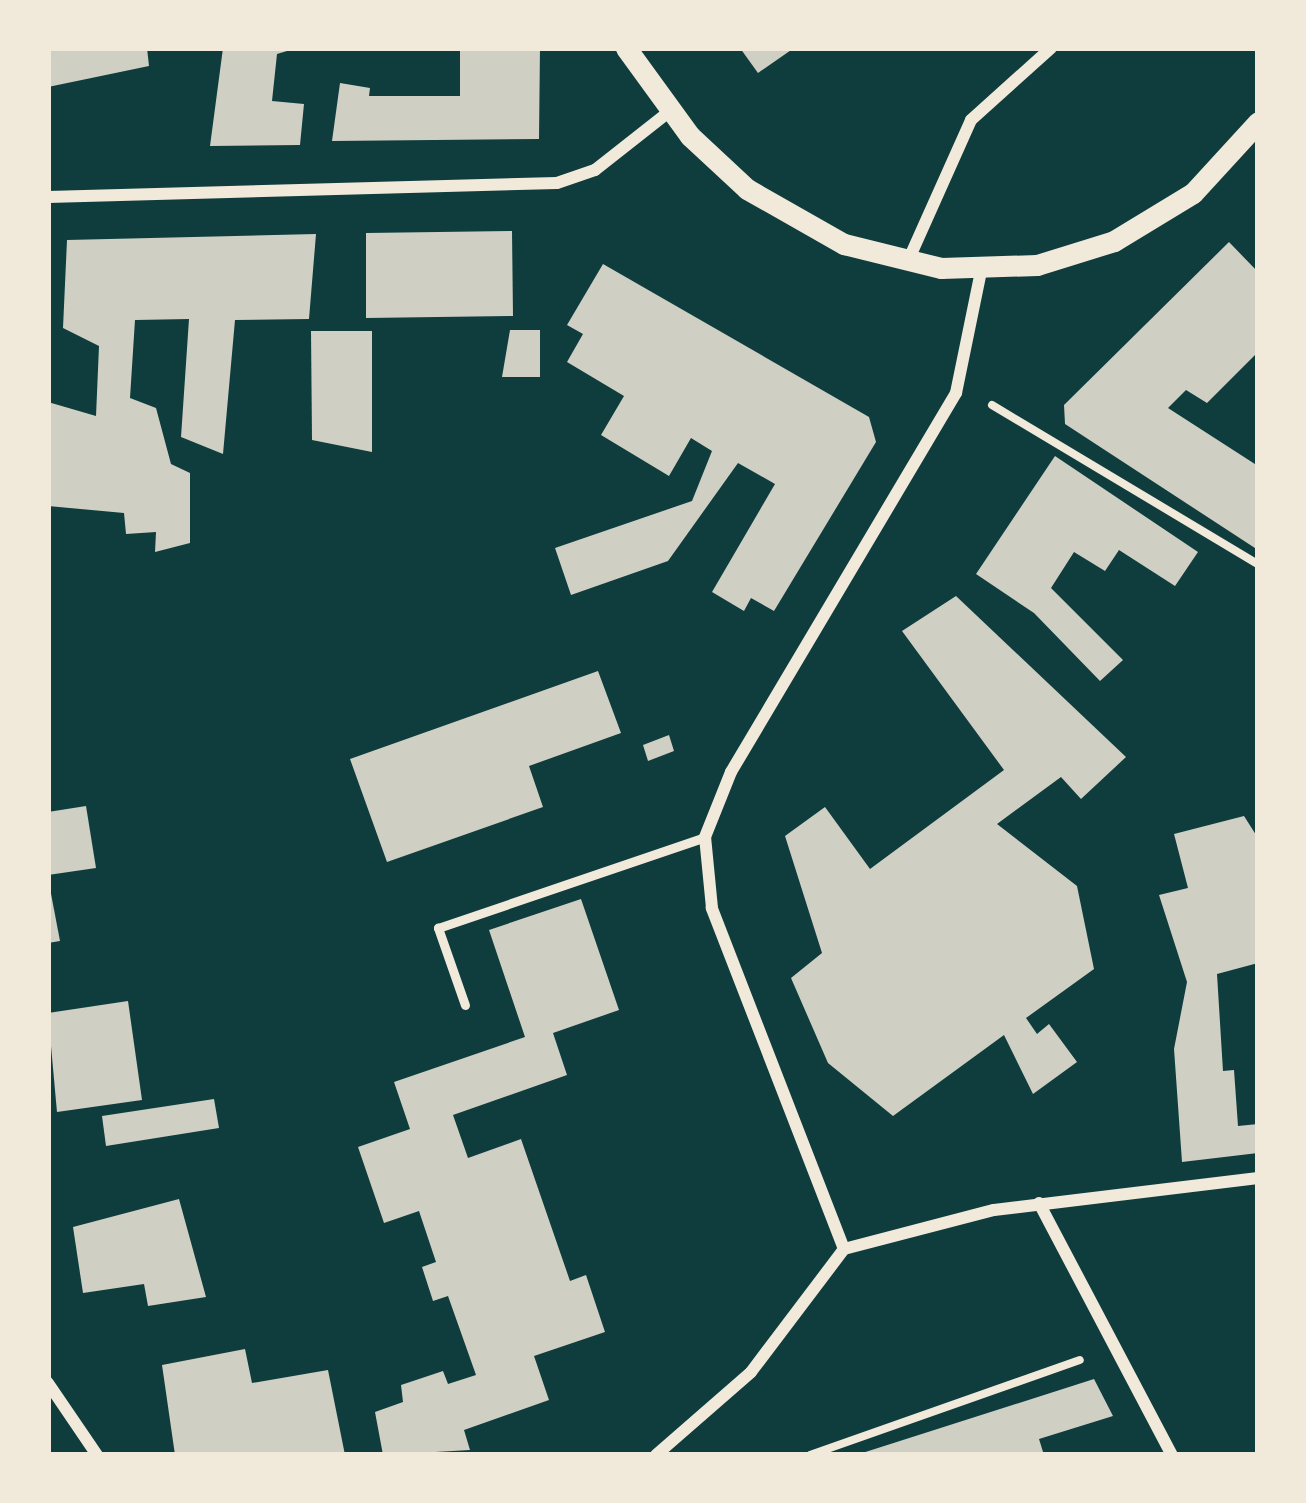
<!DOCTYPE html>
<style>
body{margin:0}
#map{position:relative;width:1306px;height:1503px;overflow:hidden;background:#0f3d3e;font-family:Commissioner,sans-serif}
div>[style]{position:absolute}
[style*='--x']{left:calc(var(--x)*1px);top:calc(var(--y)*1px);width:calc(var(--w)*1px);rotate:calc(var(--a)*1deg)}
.building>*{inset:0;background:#cfcfc3}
.path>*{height:8px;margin:-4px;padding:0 4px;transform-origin:4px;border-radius:4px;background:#f1e9da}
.service>*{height:9px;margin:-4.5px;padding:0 4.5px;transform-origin:4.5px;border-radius:4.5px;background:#f1e9da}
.minor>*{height:12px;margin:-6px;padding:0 6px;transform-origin:6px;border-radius:6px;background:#f1e9da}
.tertiary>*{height:21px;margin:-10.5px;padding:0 10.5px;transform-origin:10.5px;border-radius:10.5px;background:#f1e9da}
span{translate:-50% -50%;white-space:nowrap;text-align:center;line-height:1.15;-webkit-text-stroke:12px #f1e9da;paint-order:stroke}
.frame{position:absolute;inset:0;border:51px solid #f1e9da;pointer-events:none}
</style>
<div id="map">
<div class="building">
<i style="clip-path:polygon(48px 48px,147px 48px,149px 66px,48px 87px)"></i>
<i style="clip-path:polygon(223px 48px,297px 48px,277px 54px,272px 101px,304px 104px,300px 145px,210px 146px)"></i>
<i style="clip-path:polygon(460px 48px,540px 48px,539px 139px,332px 141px,340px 83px,370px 88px,369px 96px,460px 96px)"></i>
<i style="clip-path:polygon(740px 48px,794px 48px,758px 73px)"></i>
<i style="clip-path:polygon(512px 231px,513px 316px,366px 318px,366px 233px)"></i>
<i style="clip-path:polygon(316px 234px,309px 319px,235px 320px,223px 454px,181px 437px,189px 319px,135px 320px,130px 398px,156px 408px,171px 464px,190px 473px,190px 543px,155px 552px,156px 532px,126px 534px,124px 513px,48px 506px,48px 402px,96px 416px,99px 346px,63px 328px,67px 240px)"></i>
<i style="clip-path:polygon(1229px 242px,1258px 272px,1258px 352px,1207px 403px,1186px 390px,1168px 408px,1258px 466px,1258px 550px,1065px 424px,1064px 405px)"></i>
<i style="clip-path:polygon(603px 264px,869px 417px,876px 442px,774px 611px,751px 598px,744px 611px,712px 592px,775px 484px,738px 463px,668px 561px,571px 595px,555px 548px,692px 501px,712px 451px,691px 438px,669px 476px,601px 435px,624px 396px,567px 362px,583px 334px,567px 325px)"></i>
<i style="clip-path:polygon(510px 330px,540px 330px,540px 377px,502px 377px)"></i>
<i style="clip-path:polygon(311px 331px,372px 331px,372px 452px,312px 440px)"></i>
<i style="clip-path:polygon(1055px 456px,1198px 552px,1175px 586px,1119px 550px,1105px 571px,1074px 552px,1051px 588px,1123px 660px,1100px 681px,1034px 613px,976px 574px)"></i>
<i style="clip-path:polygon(956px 596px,1126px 757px,1081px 799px,1061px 777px,997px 824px,1077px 886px,1094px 969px,1026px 1018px,1037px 1034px,1049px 1024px,1077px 1062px,1033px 1094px,1004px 1035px,893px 1116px,828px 1063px,791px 978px,822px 953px,785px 836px,825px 807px,870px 869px,1004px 770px,902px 631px)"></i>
<i style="clip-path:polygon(598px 671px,621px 733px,529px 766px,543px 807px,387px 862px,350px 759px)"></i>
<i style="clip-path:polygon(669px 735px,674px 751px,648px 761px,643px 745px)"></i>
<i style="clip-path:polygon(86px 806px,96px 868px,48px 875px,48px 812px)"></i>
<i style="clip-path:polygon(1244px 816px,1258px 838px,1258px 963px,1217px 974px,1223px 1071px,1234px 1070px,1238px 1126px,1258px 1124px,1258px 1153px,1182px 1162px,1174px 1049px,1187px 982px,1159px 895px,1188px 888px,1174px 834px)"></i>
<i style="clip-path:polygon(48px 878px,60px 941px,48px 943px)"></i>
<i style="clip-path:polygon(581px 899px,619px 1010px,553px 1033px,567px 1075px,453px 1115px,468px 1158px,521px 1139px,570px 1281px,586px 1275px,605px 1332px,534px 1356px,549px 1400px,464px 1430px,470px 1450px,383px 1455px,375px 1412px,403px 1402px,401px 1385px,443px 1371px,448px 1384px,476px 1375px,448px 1296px,433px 1301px,422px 1267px,436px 1262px,419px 1211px,384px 1223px,358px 1147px,410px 1129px,394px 1082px,525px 1037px,489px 930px)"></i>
<i style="clip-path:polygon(128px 1001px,142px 1100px,57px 1112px,48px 1013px)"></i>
<i style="clip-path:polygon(214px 1099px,219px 1128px,106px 1146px,102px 1116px)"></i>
<i style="clip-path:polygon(179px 1199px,206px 1297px,148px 1306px,144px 1284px,83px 1293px,73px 1227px)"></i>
<i style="clip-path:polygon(245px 1349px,252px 1383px,328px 1370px,345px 1455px,175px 1455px,162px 1365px)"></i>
<i style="clip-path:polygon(1094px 1379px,1113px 1416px,1039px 1439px,1044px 1455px,856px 1455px)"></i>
</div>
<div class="path">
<i style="--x:992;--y:405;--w:310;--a:30.9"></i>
<i style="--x:810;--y:1455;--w:286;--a:-19.4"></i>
</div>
<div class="service">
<i style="--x:465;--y:1005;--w:82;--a:-109.3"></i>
<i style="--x:438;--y:928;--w:282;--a:-18.8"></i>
</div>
<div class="minor">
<i style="--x:48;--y:197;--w:509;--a:-1.58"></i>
<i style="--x:557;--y:183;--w:40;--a:-18.9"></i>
<i style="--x:595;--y:170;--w:95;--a:-38.2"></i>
<i style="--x:908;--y:261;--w:154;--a:-65.9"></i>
<i style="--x:971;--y:120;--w:108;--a:-42"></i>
<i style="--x:1039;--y:1203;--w:285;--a:62.2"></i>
<i style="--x:844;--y:1249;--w:366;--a:-111.2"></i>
<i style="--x:712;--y:908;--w:71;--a:-95.6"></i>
<i style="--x:705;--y:837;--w:70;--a:-68.2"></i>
<i style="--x:731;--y:772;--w:441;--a:-59.3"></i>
<i style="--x:956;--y:393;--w:125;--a:-78.4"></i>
<i style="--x:48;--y:1383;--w:87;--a:55.8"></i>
<i style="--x:656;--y:1455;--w:126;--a:-41.1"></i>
<i style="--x:751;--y:1372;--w:154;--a:-52.9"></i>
<i style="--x:844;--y:1249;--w:155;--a:-14.6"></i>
<i style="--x:994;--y:1210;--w:266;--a:-6.9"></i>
</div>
<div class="tertiary">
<i style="--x:626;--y:48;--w:109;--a:54"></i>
<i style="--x:690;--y:136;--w:78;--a:42.9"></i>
<i style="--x:747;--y:189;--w:112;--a:29.6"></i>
<i style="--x:844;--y:244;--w:100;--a:13.9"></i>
<i style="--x:941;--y:268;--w:96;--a:-1.8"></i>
<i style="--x:1037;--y:265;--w:81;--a:-17.3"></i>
<i style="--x:1114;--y:241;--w:92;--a:-31.3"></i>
<i style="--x:1193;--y:193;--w:96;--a:-47.5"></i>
</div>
<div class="frame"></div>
</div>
